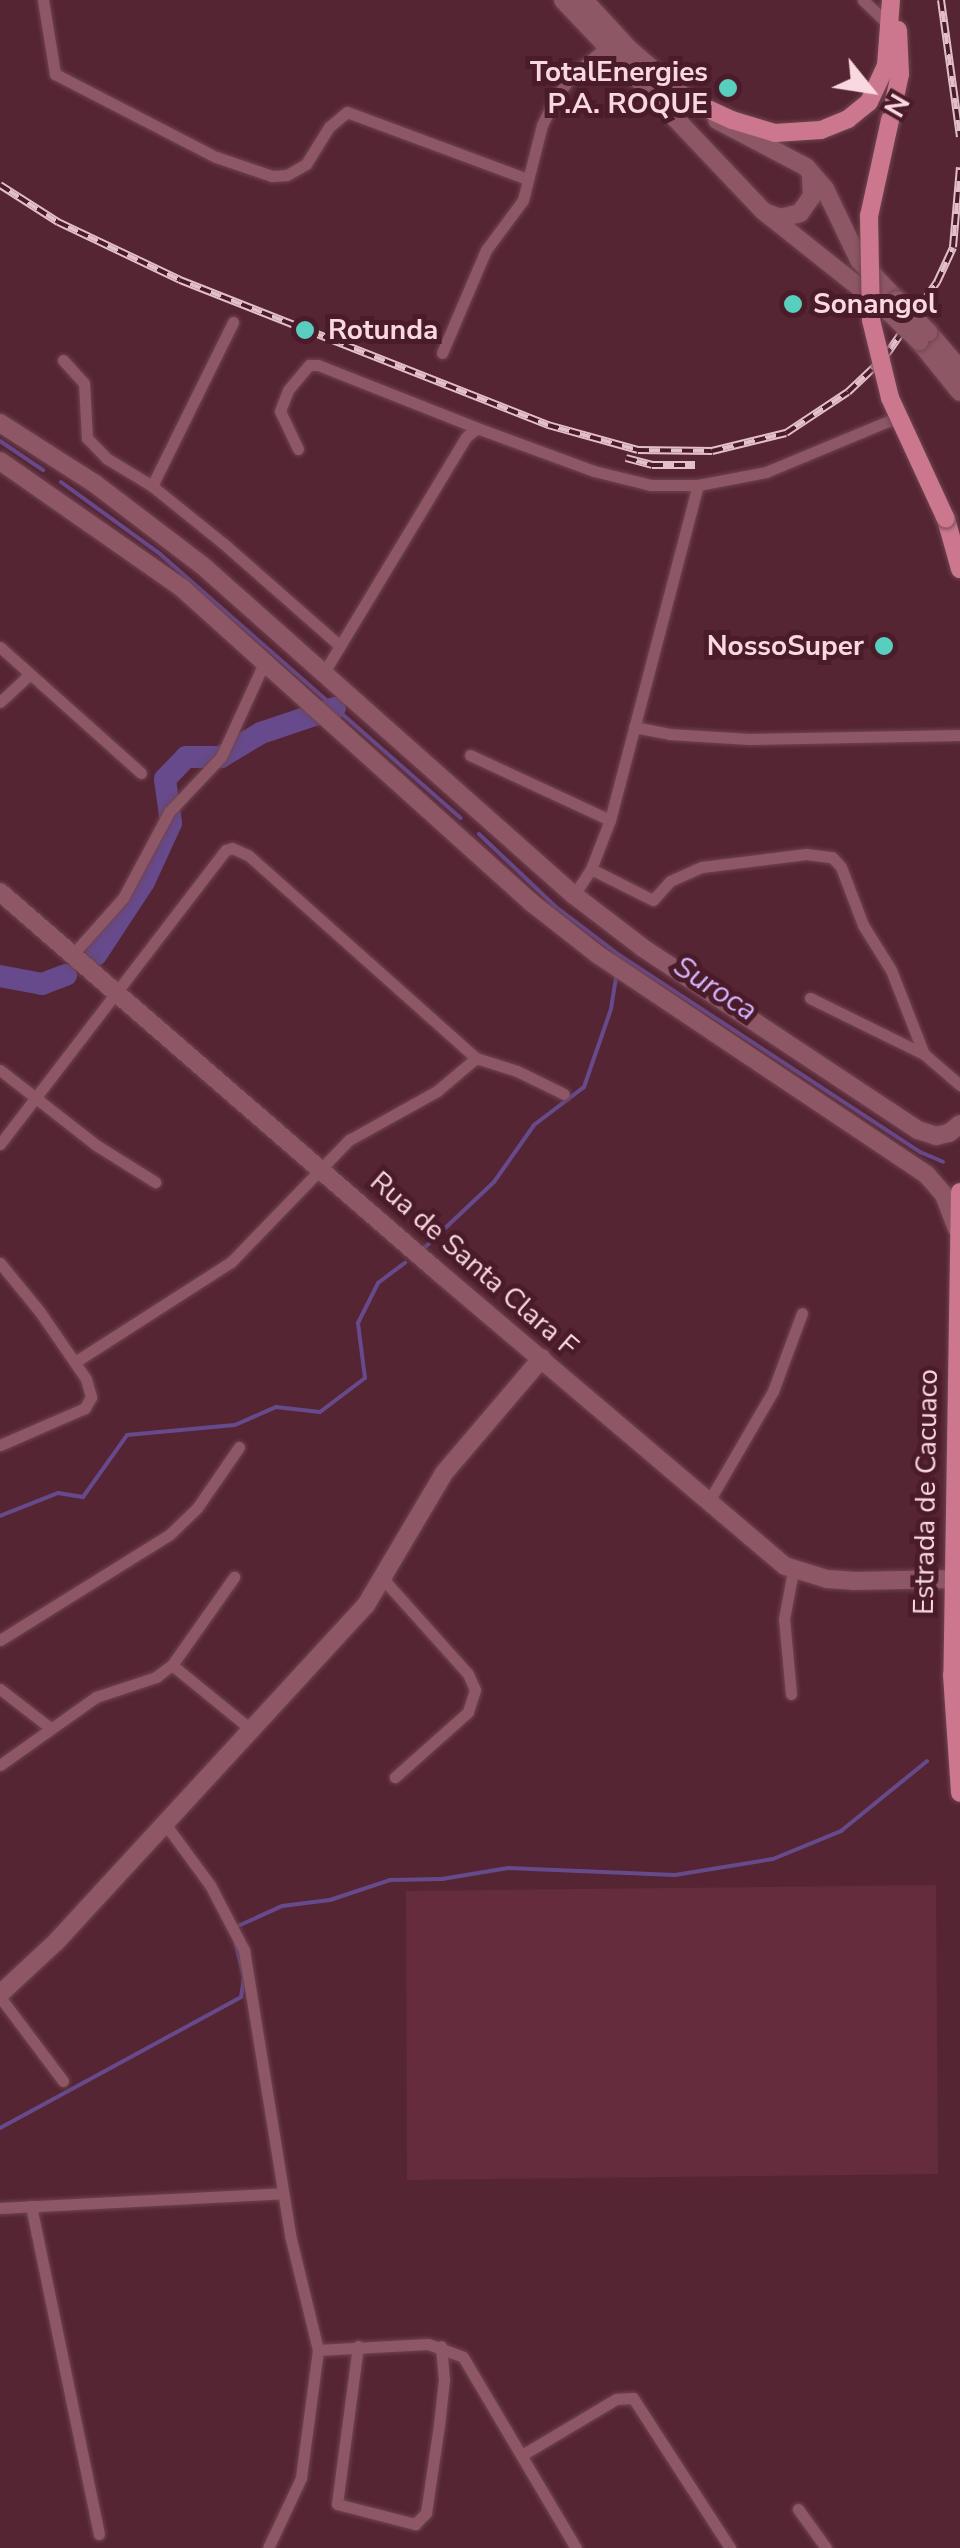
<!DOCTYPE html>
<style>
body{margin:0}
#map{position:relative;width:960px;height:2548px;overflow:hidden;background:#562533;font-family:"Nunito Sans",sans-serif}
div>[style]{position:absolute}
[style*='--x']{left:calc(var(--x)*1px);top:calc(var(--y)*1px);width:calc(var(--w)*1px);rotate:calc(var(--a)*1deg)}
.built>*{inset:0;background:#642c3c}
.stream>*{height:4px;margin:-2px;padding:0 2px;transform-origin:2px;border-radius:2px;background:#674a8b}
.river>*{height:22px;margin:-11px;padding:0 11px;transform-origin:11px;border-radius:11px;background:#674a8b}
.roads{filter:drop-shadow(0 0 2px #6f4452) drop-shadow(0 0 2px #6f4452)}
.street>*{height:11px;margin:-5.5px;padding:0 5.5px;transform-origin:5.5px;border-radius:5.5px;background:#8e5765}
.secondary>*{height:18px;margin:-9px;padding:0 9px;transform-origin:9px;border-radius:9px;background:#8e5765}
.primary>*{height:18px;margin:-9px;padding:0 9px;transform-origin:9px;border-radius:9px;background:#cb788e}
.rail>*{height:8px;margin-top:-4px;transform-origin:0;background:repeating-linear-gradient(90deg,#4a1b29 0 11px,#e3c0c8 0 22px);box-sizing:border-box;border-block:2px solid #e3c0c8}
.bridges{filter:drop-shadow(0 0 2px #6f4452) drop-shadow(0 0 2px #6f4452)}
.secondary-bridge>*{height:18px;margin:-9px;padding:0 9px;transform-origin:9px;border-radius:9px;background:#8e5765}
.primary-bridge>*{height:18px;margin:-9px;padding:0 9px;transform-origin:9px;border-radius:9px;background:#cb788e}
.dots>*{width:28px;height:28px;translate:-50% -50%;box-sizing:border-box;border:5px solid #4a1b29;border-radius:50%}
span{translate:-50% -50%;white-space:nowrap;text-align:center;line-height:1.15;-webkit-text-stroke:10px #4a1b29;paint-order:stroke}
.poi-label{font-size:28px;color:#f9d8df;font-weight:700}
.right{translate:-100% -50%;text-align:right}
.left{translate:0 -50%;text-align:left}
.street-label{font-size:28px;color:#f9d8df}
.water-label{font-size:30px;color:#d4b4ff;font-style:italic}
.north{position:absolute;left:820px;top:40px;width:100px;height:100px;-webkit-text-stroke:8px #4a1b29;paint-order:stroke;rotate:120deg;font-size:28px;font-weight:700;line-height:40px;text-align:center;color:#f9d8df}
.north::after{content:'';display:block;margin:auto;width:35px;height:45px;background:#f9d8df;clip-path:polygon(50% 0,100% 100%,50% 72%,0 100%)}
</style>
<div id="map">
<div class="built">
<i style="clip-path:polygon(936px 1885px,938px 2174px,407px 2180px,406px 1891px)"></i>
</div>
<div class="stream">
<i style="--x:0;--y:441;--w:52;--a:34"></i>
<i style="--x:61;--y:482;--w:122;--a:36"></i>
<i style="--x:160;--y:554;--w:400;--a:41.3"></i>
<i style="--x:479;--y:834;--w:106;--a:43.5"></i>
<i style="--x:556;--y:907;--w:79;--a:37.3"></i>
<i style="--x:619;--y:955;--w:360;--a:33.2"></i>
<i style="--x:920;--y:1152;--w:25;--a:23"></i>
<i style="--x:422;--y:1250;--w:99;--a:-43.4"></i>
<i style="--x:494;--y:1182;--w:70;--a:-54.9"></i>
<i style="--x:534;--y:1125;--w:63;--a:-37.2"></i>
<i style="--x:584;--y:1087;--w:83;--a:-70.9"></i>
<i style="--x:611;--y:1009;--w:36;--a:-81"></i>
<i style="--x:0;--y:1516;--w:62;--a:-21.6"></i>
<i style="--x:58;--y:1493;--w:25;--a:9"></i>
<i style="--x:83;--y:1497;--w:76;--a:-54.6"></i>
<i style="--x:127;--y:1435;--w:108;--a:-5.3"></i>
<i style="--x:235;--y:1425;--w:45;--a:-23.7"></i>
<i style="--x:276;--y:1407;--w:44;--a:6.5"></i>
<i style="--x:320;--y:1412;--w:56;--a:-37.1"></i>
<i style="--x:365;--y:1378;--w:55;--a:-97.3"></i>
<i style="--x:358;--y:1323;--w:45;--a:-63.4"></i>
<i style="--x:378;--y:1283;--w:34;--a:-37"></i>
<i style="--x:238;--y:1926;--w:48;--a:-24.4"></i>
<i style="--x:282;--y:1906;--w:48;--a:-7.1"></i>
<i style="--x:330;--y:1900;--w:63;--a:-18.4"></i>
<i style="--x:390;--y:1880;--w:52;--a:-1.1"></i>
<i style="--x:442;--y:1879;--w:67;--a:-9.5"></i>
<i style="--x:508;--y:1868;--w:167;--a:2.4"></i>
<i style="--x:675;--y:1875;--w:99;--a:-9.3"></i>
<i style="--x:773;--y:1859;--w:74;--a:-22.4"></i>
<i style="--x:841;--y:1831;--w:111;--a:-39.1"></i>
<i style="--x:0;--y:2128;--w:274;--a:-28.5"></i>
<i style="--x:241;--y:1997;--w:20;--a:-81"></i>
<i style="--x:244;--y:1977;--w:38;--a:-104"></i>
</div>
<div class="river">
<i style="--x:96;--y:955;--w:87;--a:-56.7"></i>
<i style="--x:144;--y:882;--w:65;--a:-65.4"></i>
<i style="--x:171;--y:823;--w:44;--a:-97.8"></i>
<i style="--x:165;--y:779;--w:30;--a:-46"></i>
<i style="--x:186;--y:757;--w:35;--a:0"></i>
<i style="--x:221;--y:757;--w:47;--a:-31"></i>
<i style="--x:261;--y:733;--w:78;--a:-18.7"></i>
<i style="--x:0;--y:976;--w:43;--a:10.8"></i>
<i style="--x:42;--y:984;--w:26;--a:-21"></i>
</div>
<div class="roads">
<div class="street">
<i style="--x:43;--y:0;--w:75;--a:80.8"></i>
<i style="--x:55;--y:74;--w:181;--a:27.3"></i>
<i style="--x:216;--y:157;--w:59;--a:18.7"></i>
<i style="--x:272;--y:176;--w:15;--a:-4"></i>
<i style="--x:287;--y:175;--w:22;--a:-30"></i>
<i style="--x:306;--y:164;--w:44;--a:-58.1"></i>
<i style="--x:329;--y:127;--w:23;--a:-40"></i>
<i style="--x:347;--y:112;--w:192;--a:20.4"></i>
<i style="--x:863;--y:0;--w:36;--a:44"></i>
<i style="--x:442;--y:353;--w:112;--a:-66.9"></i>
<i style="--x:486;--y:250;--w:62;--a:-53.5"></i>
<i style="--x:523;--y:200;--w:77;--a:-75.8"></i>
<i style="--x:542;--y:125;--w:28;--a:-64"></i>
<i style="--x:554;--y:100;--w:31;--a:-54"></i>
<i style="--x:572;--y:75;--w:43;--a:-39.3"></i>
<i style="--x:63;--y:360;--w:31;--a:48"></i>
<i style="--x:84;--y:383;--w:55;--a:86.9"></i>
<i style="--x:87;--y:438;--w:28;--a:46"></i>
<i style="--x:106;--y:458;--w:54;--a:31.3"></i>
<i style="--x:152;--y:486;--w:92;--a:38.9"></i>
<i style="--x:224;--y:544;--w:153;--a:41.3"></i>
<i style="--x:298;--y:449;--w:42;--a:-115.3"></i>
<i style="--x:280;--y:411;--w:22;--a:-69"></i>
<i style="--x:288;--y:390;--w:33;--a:-50"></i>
<i style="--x:309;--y:365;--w:9;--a:0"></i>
<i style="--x:318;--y:365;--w:171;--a:21.6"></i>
<i style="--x:152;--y:486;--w:183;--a:-63.7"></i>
<i style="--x:0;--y:647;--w:189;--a:41.8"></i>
<i style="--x:323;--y:674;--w:277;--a:-58.9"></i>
<i style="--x:466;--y:437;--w:14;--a:-39"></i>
<i style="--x:477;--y:428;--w:125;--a:20.2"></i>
<i style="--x:594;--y:471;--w:59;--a:13.8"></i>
<i style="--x:651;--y:485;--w:47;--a:0"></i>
<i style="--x:698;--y:485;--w:69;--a:-10.8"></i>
<i style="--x:766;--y:472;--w:143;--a:-22.6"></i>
<i style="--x:0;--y:702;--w:41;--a:-43"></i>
<i style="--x:634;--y:727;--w:36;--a:11"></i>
<i style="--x:669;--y:734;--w:80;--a:3.6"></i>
<i style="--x:749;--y:739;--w:211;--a:-1.1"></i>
<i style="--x:470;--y:755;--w:154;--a:24.9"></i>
<i style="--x:591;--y:869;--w:69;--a:26.6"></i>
<i style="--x:653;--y:900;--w:25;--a:-48"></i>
<i style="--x:670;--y:881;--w:35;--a:-24"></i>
<i style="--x:702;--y:867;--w:105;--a:-7.1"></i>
<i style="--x:806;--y:854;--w:26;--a:7"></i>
<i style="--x:832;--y:857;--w:13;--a:48"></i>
<i style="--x:841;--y:867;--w:62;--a:69.2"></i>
<i style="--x:863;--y:925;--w:53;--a:58.1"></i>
<i style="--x:891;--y:970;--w:90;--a:68.6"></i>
<i style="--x:574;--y:895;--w:31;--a:-57"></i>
<i style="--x:591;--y:869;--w:53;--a:-68.8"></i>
<i style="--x:610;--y:820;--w:346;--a:-75.3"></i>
<i style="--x:74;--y:953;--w:74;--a:-48.3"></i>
<i style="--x:123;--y:898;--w:98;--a:-61.9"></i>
<i style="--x:169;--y:812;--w:76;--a:-46.6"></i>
<i style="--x:221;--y:757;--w:103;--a:-65.4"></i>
<i style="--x:810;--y:998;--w:127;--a:26.2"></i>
<i style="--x:924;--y:1054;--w:48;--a:40.7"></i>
<i style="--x:0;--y:1070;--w:122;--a:38"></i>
<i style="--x:96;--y:1145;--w:70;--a:32.1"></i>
<i style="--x:0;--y:1144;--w:371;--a:-52.5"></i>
<i style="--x:226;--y:850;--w:6;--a:-18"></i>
<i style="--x:232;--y:848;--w:17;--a:24"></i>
<i style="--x:248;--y:855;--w:305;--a:41.7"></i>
<i style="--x:476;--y:1058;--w:43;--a:17.6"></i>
<i style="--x:517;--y:1071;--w:52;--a:26.1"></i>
<i style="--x:0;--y:1263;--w:63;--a:50.8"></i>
<i style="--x:40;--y:1312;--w:81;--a:55.5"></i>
<i style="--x:86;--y:1379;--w:19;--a:74"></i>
<i style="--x:91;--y:1397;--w:13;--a:119"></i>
<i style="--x:85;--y:1408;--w:93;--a:156.5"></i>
<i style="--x:75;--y:1362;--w:185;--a:-32.7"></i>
<i style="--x:231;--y:1262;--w:170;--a:-46"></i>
<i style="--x:349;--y:1140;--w:101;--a:-29.1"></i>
<i style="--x:437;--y:1091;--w:51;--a:-40.2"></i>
<i style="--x:709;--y:1501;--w:127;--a:-59.8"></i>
<i style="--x:773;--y:1391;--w:83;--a:-69.6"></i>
<i style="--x:384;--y:1580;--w:126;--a:48.2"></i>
<i style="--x:468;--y:1674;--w:17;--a:66"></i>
<i style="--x:475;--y:1690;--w:23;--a:108"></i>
<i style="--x:468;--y:1712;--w:98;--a:138.3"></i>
<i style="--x:0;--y:1640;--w:199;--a:-31.9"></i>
<i style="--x:169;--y:1535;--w:39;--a:-44"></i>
<i style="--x:197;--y:1508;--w:74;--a:-55.5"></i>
<i style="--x:172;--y:1665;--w:108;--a:-54.8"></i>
<i style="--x:0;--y:1689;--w:62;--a:37.8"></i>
<i style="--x:791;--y:1694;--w:75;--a:-95.3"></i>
<i style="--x:784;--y:1619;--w:49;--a:-79.4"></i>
<i style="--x:0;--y:1765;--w:118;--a:-35.3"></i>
<i style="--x:96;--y:1697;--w:63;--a:-18.4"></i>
<i style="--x:156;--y:1677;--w:20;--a:-37"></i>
<i style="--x:172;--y:1665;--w:104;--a:39.2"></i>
<i style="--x:163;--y:1821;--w:79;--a:53.7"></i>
<i style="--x:210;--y:1885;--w:73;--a:62.4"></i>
<i style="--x:244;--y:1950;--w:289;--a:80.8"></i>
<i style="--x:290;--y:2235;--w:118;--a:76.3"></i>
<i style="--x:318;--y:2350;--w:129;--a:97.6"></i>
<i style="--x:301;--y:2478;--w:77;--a:115.2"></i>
<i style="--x:0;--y:1997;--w:105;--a:53.1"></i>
<i style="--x:31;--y:2206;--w:335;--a:78.3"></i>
<i style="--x:0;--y:2208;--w:283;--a:-3"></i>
<i style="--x:358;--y:2346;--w:159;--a:97.6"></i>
<i style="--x:337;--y:2504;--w:81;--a:14.4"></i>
<i style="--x:415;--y:2524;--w:16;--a:-45"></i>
<i style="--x:426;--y:2513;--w:89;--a:-81.6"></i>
<i style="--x:439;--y:2425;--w:45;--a:-83.7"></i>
<i style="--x:444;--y:2380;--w:34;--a:-95"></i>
<i style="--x:318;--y:2350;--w:110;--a:-3.1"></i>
<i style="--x:428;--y:2344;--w:37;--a:20"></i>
<i style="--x:463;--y:2357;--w:222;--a:59.4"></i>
<i style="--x:522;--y:2455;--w:109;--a:-30.8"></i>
<i style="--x:616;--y:2399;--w:17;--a:-3"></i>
<i style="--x:633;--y:2398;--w:179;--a:57.1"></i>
<i style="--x:798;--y:2509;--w:48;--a:54.3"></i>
</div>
<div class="secondary">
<i style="--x:563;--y:0;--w:289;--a:46.5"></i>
<i style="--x:762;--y:210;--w:149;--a:38.5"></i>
<i style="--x:584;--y:0;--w:65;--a:47.5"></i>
<i style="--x:628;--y:48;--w:89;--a:40.9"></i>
<i style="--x:717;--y:120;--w:101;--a:27.8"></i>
<i style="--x:806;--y:167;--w:29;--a:49"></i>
<i style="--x:825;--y:189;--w:79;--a:64.4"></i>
<i style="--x:859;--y:260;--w:55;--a:46.5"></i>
<i style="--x:767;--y:213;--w:14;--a:21"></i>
<i style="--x:780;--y:218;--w:21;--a:-14"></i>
<i style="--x:800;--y:213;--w:21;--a:-55"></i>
<i style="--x:812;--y:196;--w:22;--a:-93"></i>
<i style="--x:928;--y:332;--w:49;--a:49.1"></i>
<i style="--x:919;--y:341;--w:65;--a:51.2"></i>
<i style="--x:0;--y:423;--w:112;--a:32.6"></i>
<i style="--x:94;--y:483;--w:137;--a:37.3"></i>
<i style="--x:203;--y:566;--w:496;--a:41.6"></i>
<i style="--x:574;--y:895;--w:87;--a:37.5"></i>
<i style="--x:643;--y:948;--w:330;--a:33.5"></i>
<i style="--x:918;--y:1130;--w:19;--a:18"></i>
<i style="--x:936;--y:1136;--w:13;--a:-13"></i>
<i style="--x:949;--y:1133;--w:14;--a:-39"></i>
<i style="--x:0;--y:461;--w:222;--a:34.9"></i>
<i style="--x:182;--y:588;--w:471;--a:42"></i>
<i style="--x:532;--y:903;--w:83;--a:38.1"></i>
<i style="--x:597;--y:954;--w:396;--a:33.8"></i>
<i style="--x:926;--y:1174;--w:28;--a:49"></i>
<i style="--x:944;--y:1195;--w:36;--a:69"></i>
<i style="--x:0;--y:892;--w:578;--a:40.93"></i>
<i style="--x:437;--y:1271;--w:456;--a:40.3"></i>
<i style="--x:785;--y:1566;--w:44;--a:17.2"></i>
<i style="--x:827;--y:1579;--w:26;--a:4"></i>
<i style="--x:853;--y:1581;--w:100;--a:-1.1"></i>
<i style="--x:0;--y:1994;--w:76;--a:-42.9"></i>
<i style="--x:56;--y:1942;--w:458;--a:-47.4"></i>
<i style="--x:366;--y:1605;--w:153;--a:-59.4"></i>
<i style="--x:444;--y:1473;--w:151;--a:-49.6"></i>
</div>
<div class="primary">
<i style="--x:684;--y:98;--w:53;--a:24.6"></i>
<i style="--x:732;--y:120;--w:45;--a:16.8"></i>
<i style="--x:775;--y:133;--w:46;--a:-3.7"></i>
<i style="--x:821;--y:130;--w:29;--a:-22"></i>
<i style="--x:848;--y:119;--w:27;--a:-39"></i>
<i style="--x:869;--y:102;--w:40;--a:-65"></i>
<i style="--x:886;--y:66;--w:66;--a:-85.7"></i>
<i style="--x:890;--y:120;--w:47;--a:-77.7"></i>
<i style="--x:900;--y:74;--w:44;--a:-92.6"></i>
<i style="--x:946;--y:519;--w:52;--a:74.4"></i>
<i style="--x:960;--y:1192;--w:483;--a:90.9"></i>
<i style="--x:952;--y:1675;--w:118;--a:86.1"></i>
</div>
</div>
<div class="rail">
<i style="--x:941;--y:0;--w:138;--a:82.1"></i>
<i style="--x:0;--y:185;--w:69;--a:32.5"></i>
<i style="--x:58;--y:222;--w:135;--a:25.4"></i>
<i style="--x:180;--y:280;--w:396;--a:21.5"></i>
<i style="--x:548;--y:425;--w:93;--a:15.5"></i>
<i style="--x:638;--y:450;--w:74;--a:0.8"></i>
<i style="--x:712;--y:451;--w:76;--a:-13.7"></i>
<i style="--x:786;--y:433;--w:74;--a:-33.5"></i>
<i style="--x:848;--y:392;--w:50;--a:-43.4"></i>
<i style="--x:884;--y:358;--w:93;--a:-55.1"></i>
<i style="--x:937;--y:282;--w:38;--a:-65"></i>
<i style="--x:953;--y:247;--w:80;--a:-85"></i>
<i style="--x:626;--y:458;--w:27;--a:15"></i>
<i style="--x:652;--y:465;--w:43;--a:0"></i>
</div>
<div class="bridges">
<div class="secondary-bridge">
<i style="--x:897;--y:300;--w:45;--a:45.9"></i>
<i style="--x:887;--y:310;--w:45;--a:44.1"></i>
</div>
<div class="primary-bridge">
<i style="--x:890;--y:120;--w:98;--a:102.3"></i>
<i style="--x:869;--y:216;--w:104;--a:88.9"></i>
<i style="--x:871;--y:320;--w:80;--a:76.3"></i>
<i style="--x:890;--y:398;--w:133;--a:65.2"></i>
</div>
</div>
<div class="dots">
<i style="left:728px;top:88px;background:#59cebe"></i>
<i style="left:793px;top:304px;background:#59cebe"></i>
<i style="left:305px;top:330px;background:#59cebe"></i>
<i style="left:884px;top:646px;background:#59cebe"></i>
</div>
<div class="poi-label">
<span class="right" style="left:708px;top:88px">TotalEnergies<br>P.A. ROQUE</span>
<span class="left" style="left:813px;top:304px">Sonangol</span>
<span class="left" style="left:328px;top:330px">Rotunda</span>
<span class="right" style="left:864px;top:646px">NossoSuper</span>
</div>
<div class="street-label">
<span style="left:474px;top:1264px;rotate:41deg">Rua de Santa Clara F</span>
<span style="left:926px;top:1492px;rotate:-89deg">Estrada de Cacuaco</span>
</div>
<div class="water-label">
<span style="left:715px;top:989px;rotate:33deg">Suroca</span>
</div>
<div class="north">N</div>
</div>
